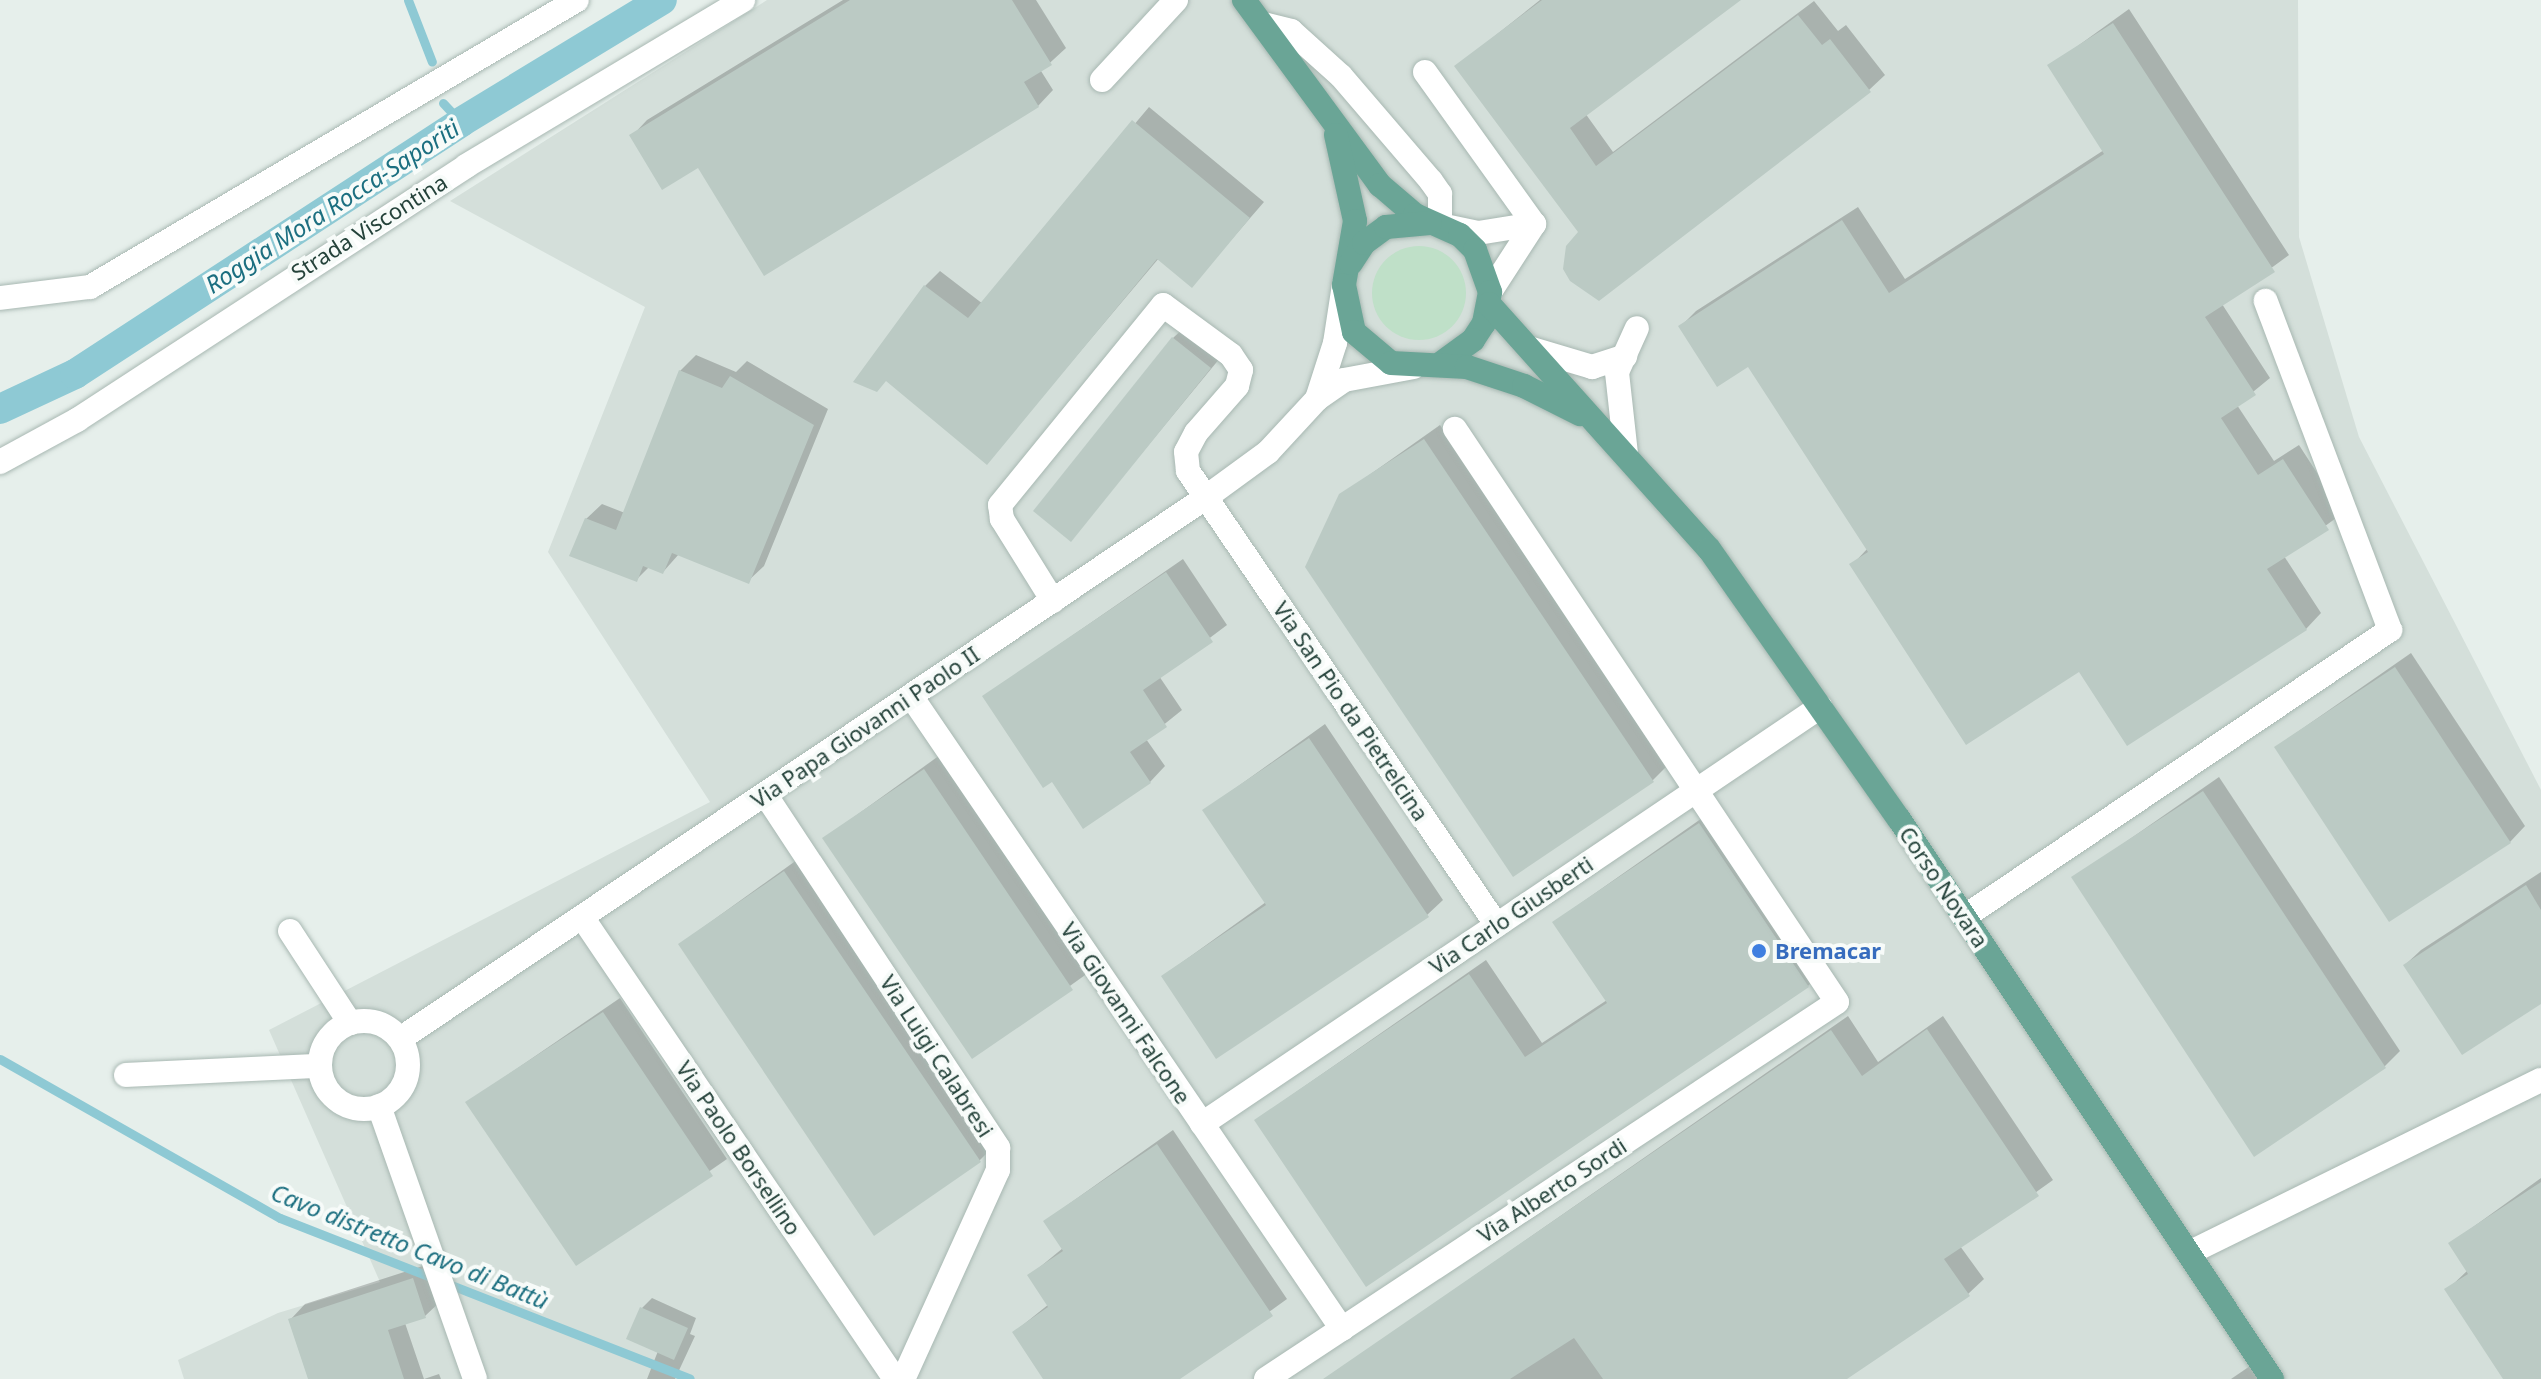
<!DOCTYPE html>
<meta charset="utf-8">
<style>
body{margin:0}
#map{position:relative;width:2541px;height:1379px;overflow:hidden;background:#e6efeb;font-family:"Noto Sans",sans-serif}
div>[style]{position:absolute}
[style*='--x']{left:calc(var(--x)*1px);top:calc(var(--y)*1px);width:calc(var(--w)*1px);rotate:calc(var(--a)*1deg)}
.built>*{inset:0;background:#d4dfda}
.green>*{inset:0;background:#bfe0c8}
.round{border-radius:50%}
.shadow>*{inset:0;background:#0003}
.stream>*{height:9px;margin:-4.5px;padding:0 4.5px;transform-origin:4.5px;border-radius:4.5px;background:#8ec9d4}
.canal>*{height:30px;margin:-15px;padding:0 15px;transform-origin:15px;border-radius:15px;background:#8ec9d4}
.building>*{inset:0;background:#bbcac4}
.roads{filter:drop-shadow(0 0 2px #a8b8b2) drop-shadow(0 0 2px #a8b8b2)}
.minor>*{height:24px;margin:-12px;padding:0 12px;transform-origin:12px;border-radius:12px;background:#fff}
.minor>.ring{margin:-12px;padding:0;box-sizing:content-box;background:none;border:24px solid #fff;border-radius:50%}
.major>*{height:24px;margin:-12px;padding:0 12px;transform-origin:12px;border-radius:12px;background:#6aa596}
.dots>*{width:22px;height:22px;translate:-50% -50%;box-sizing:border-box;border:4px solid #f7fbf9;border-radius:50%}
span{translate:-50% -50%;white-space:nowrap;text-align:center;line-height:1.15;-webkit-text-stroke:8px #f7fbf9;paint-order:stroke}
.street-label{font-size:22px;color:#24423a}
.shop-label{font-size:22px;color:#366cbe;font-weight:700}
.left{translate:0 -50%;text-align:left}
.water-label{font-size:24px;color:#1c6f80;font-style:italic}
</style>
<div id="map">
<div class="built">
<i style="clip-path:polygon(767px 0,2298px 0,2299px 237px,2359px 437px,2541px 790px,2541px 1379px,184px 1379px,178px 1360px,278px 1313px,380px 1282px,269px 1030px,710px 802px,548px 552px,645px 307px,450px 201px)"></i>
</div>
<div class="green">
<i class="round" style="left:1372px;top:246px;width:94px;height:94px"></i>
</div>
<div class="shadow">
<i style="clip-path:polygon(843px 0,1036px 0,1066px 48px,1041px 71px,1053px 90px,1038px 106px,698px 165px,632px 136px,647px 120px)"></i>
<i style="clip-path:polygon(1540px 0,1736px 0,1585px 113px,1613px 152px,1814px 1px,1838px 31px,1846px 25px,1885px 75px,1869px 90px,1580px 232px,1457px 66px)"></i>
<i style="clip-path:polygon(2129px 9px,2289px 255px,2222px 304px,2270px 378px,2237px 405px,2274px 461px,2299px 445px,2343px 513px,2284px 556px,2321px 613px,2306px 629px,2080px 669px,1852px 565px,1868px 548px,1749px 364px,1681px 326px,1696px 311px,1858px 207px,1905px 279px,2104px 150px,2050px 66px)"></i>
<i style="clip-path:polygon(1149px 107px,1264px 202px,1192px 285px,1159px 258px,987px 462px,925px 286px,940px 271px,983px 304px)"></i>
<i style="clip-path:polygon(1189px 323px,1225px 352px,1071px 539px,1173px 338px)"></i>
<i style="clip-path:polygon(696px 355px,736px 372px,747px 361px,828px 409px,764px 566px,748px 581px,679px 554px,663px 572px,650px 566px,636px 580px,586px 519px,602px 504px,625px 513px,680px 371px)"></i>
<i style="clip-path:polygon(1440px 425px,1668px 765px,1652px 781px,1341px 495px)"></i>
<i style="clip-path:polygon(1183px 559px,1227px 625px,1159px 676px,1182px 710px,1146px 739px,1165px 766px,1150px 782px,1052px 780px,985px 696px)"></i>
<i style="clip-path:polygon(2411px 653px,2525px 826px,2510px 842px,2276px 747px)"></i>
<i style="clip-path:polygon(1325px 724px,1443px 900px,1427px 915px,1163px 976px,1266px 902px,1205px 810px)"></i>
<i style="clip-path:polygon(940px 755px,1088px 973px,972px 1056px,825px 838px)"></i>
<i style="clip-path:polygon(2219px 777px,2400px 1051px,2384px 1067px,2074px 878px)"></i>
<i style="clip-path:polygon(1715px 809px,1823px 970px,1808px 986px,1367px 1284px,1256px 1120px,1486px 960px,1542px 1043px,1607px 1000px,1554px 922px)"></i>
<i style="clip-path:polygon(801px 857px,995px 1145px,979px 1161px,680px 944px)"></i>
<i style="clip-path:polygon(2541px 872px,2541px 1001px,2405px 965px,2421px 950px)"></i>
<i style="clip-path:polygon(620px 998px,727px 1159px,577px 1263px,468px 1102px)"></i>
<i style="clip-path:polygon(1848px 1016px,1878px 1062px,1943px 1016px,2053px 1180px,1960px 1246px,1984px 1279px,1968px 1294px,1844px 1379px,1326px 1379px)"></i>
<i style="clip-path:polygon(1173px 1130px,1287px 1299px,1176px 1379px,1046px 1379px,1014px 1332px,1049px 1304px,1029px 1276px,1063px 1248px,1045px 1221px)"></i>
<i style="clip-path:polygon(2541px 1178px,2541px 1379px,2506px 1379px,2447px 1290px,2468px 1270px,2451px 1243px)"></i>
<i style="clip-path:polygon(429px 1264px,441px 1301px,425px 1316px,405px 1323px,424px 1379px,439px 1374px,441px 1379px,312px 1379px,290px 1320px,305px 1304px)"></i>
<i style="clip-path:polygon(652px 1298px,696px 1318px,690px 1334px,695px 1336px,675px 1379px,647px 1379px,658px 1351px,642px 1308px)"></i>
<i style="clip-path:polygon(2253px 1364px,2262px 1379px,2231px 1379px)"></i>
</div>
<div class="stream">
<i style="--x:408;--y:0;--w:66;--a:68.8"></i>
<i style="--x:443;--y:103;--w:26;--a:47"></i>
<i style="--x:0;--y:1059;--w:322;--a:29.6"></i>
<i style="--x:280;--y:1218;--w:440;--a:21.4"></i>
</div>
<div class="canal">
<i style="--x:0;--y:409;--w:83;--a:-25"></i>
<i style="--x:75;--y:374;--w:461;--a:-33.1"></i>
<i style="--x:461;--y:122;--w:235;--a:-31.3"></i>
</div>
<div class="building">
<i style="clip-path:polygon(850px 0,1012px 0,1052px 65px,1024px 82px,1039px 107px,764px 276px,698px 168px,662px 190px,629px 135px)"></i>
<i style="clip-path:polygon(1542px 0,1741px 0,1570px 128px,1596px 166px,1798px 15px,1822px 45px,1830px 39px,1871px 92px,1599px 301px,1570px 281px,1563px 269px,1566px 246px,1578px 232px,1454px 66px)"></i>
<i style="clip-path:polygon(2113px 23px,2275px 272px,2205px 317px,2256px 395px,2221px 418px,2258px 475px,2283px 459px,2329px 530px,2267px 569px,2307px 630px,2127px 746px,2079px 672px,1966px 745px,1849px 564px,1868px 552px,1748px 367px,1717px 387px,1678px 326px,1842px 220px,1889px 293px,2104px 154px,2047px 65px)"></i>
<i style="clip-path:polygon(1132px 120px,1250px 218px,1192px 288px,1157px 259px,987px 465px,886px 381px,877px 392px,853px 382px,924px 285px,968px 318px)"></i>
<i style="clip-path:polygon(1172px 337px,1211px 368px,1071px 542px,1033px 511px)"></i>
<i style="clip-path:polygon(679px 370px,722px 388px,730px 376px,814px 425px,749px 584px,672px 553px,663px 574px,643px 566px,637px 582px,569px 556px,585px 518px,616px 530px)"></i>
<i style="clip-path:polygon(1424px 439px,1654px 782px,1513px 877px,1305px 567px,1339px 494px)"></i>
<i style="clip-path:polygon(1166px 572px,1213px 642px,1143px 690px,1167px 727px,1130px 752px,1151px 783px,1083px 829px,1052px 782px,1043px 788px,982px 696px)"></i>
<i style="clip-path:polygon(2395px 667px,2511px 843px,2389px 922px,2274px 747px)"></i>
<i style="clip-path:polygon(1309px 738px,1429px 917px,1216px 1059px,1161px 976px,1266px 905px,1202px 810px)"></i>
<i style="clip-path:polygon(924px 769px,1073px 990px,972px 1059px,822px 838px)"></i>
<i style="clip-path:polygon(2203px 791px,2386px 1068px,2254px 1157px,2071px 877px)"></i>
<i style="clip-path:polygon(1699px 823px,1809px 987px,1366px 1287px,1254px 1120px,1469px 974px,1525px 1057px,1607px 1003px,1552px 922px)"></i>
<i style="clip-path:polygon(784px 871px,981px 1162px,874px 1236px,678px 944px)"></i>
<i style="clip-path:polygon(2526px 885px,2541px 910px,2541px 1004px,2462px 1055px,2403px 965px)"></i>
<i style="clip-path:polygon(603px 1012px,713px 1176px,576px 1266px,465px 1102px)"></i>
<i style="clip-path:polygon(1927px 1029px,2039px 1196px,1944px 1259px,1970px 1296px,1847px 1379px,1603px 1379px,1574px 1338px,1510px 1379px,1323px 1379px,1831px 1030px,1862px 1076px)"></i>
<i style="clip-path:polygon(1157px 1144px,1273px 1316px,1180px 1379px,1043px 1379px,1012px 1332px,1048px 1307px,1027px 1275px,1063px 1251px,1043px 1221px)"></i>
<i style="clip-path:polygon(2541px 1182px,2541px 1379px,2503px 1379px,2444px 1289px,2468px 1274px,2448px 1243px)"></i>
<i style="clip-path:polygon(413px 1278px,426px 1318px,388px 1330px,404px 1379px,308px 1379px,288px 1319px)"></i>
<i style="clip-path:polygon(640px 1307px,688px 1328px,674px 1360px,626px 1339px)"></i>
</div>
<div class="roads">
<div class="minor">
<i style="--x:1263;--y:24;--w:29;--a:14"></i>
<i style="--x:1291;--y:31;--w:67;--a:42"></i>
<i style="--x:1341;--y:76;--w:138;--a:49.4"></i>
<i style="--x:1431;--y:181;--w:16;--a:55"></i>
<i style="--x:1440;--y:194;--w:31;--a:90"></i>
<i style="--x:1440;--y:225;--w:39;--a:12"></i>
<i style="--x:1478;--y:233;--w:57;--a:-9.1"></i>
<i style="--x:1425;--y:72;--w:187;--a:54.4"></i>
<i style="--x:1102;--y:80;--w:109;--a:-47.2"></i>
<i style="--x:1490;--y:292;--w:81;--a:-57.1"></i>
<i style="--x:0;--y:298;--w:91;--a:-7"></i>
<i style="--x:90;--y:287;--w:565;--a:-30.51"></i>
<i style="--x:1532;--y:349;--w:63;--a:16.7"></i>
<i style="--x:1592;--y:367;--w:35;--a:-18"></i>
<i style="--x:1317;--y:399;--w:59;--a:-72.2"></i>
<i style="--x:1335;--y:343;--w:59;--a:-81.2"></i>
<i style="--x:1626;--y:454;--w:82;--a:-96.3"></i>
<i style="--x:1617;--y:372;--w:48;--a:-65.6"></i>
<i style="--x:0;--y:462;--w:88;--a:-28.6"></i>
<i style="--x:77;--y:420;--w:465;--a:-33.1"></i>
<i style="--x:466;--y:166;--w:323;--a:-30.9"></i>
<i style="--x:1053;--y:601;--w:97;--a:-121.9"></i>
<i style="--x:1002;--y:519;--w:14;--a:-98"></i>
<i style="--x:1000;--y:505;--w:258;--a:-50.8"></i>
<i style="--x:1163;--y:305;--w:84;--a:36.3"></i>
<i style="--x:1231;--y:355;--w:18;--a:56"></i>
<i style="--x:1241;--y:370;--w:16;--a:104"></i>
<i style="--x:1237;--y:386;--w:62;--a:131.1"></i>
<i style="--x:1196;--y:433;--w:21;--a:118"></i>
<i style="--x:1186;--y:452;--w:19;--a:84"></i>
<i style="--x:1188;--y:471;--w:548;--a:55.79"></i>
<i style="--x:911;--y:696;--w:766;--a:55.75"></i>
<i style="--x:765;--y:794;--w:424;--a:56.6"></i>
<i style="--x:998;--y:1148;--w:22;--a:90"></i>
<i style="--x:998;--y:1170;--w:230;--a:114.4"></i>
<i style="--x:582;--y:917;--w:558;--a:55.88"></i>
<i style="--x:1964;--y:917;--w:514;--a:-33.97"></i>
<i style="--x:2390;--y:630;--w:352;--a:-110.7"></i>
<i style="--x:290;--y:931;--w:110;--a:56.9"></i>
<i class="ring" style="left:320px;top:1021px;width:64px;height:64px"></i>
<i style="--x:400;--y:1039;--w:970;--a:-33.9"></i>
<i style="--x:1205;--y:498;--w:78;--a:-36.1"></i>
<i style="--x:1268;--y:452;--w:72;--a:-47.2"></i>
<i style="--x:1317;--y:399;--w:33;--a:-35"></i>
<i style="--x:1344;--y:380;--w:71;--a:-10.5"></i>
<i style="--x:126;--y:1075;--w:193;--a:-2.7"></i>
<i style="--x:379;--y:1106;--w:289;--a:70.6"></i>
<i style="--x:1202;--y:1124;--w:746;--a:-34.01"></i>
<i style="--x:2189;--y:1253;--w:392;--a:-26.2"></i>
<i style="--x:1266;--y:1379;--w:684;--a:-33.43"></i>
<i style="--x:1837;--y:1002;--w:689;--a:-123.69"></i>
</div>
<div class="major">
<i style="--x:1244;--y:0;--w:230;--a:53.7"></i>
<i style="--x:1380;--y:185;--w:46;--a:40.6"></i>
<i style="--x:1415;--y:215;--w:49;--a:24"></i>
<i style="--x:1460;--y:235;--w:21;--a:45"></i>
<i style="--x:1475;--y:250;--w:45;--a:70.3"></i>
<i style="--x:1490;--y:292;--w:32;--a:101"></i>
<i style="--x:1484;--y:323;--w:20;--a:123"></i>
<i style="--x:1473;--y:340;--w:39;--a:144"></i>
<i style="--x:1336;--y:135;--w:88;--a:77.5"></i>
<i style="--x:1355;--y:221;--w:65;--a:99.8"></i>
<i style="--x:1344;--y:285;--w:48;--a:78"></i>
<i style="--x:1354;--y:332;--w:48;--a:40"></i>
<i style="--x:1391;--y:363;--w:76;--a:3"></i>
<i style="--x:1467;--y:367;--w:60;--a:18.4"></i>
<i style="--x:1524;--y:386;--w:63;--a:26.6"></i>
<i style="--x:1351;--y:263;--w:24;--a:-57"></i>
<i style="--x:1364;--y:243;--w:27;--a:-36"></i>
<i style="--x:1386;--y:227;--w:44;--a:-5.2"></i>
<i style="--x:1489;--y:304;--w:329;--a:48.1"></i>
<i style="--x:1709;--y:549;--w:330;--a:54.9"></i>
<i style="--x:1899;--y:819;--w:673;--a:56.33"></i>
</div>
</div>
<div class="dots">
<i style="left:1759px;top:951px;background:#3f7fe0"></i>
</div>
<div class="street-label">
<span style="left:369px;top:227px;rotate:-32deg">Strada Viscontina</span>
<span style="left:1351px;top:711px;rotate:56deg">Via San Pio da Pietrelcina</span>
<span style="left:865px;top:727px;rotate:-34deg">Via Papa Giovanni Paolo II</span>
<span style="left:1944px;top:887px;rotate:56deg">Corso Novara</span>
<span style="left:1511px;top:915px;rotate:-34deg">Via Carlo Giusberti</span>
<span style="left:1126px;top:1013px;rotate:56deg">Via Giovanni Falcone</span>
<span style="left:937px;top:1056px;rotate:57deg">Via Luigi Calabresi</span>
<span style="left:739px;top:1148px;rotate:56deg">Via Paolo Borsellino</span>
<span style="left:1552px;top:1190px;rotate:-33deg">Via Alberto Sordi</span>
</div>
<div class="shop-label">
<span class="left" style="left:1775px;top:951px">Bremacar</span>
</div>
<div class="water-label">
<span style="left:332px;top:206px;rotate:-33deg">Roggia Mora Rocca-Saporiti</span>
<span style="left:410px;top:1246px;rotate:22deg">Cavo distretto Cavo di Battù</span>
</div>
</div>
